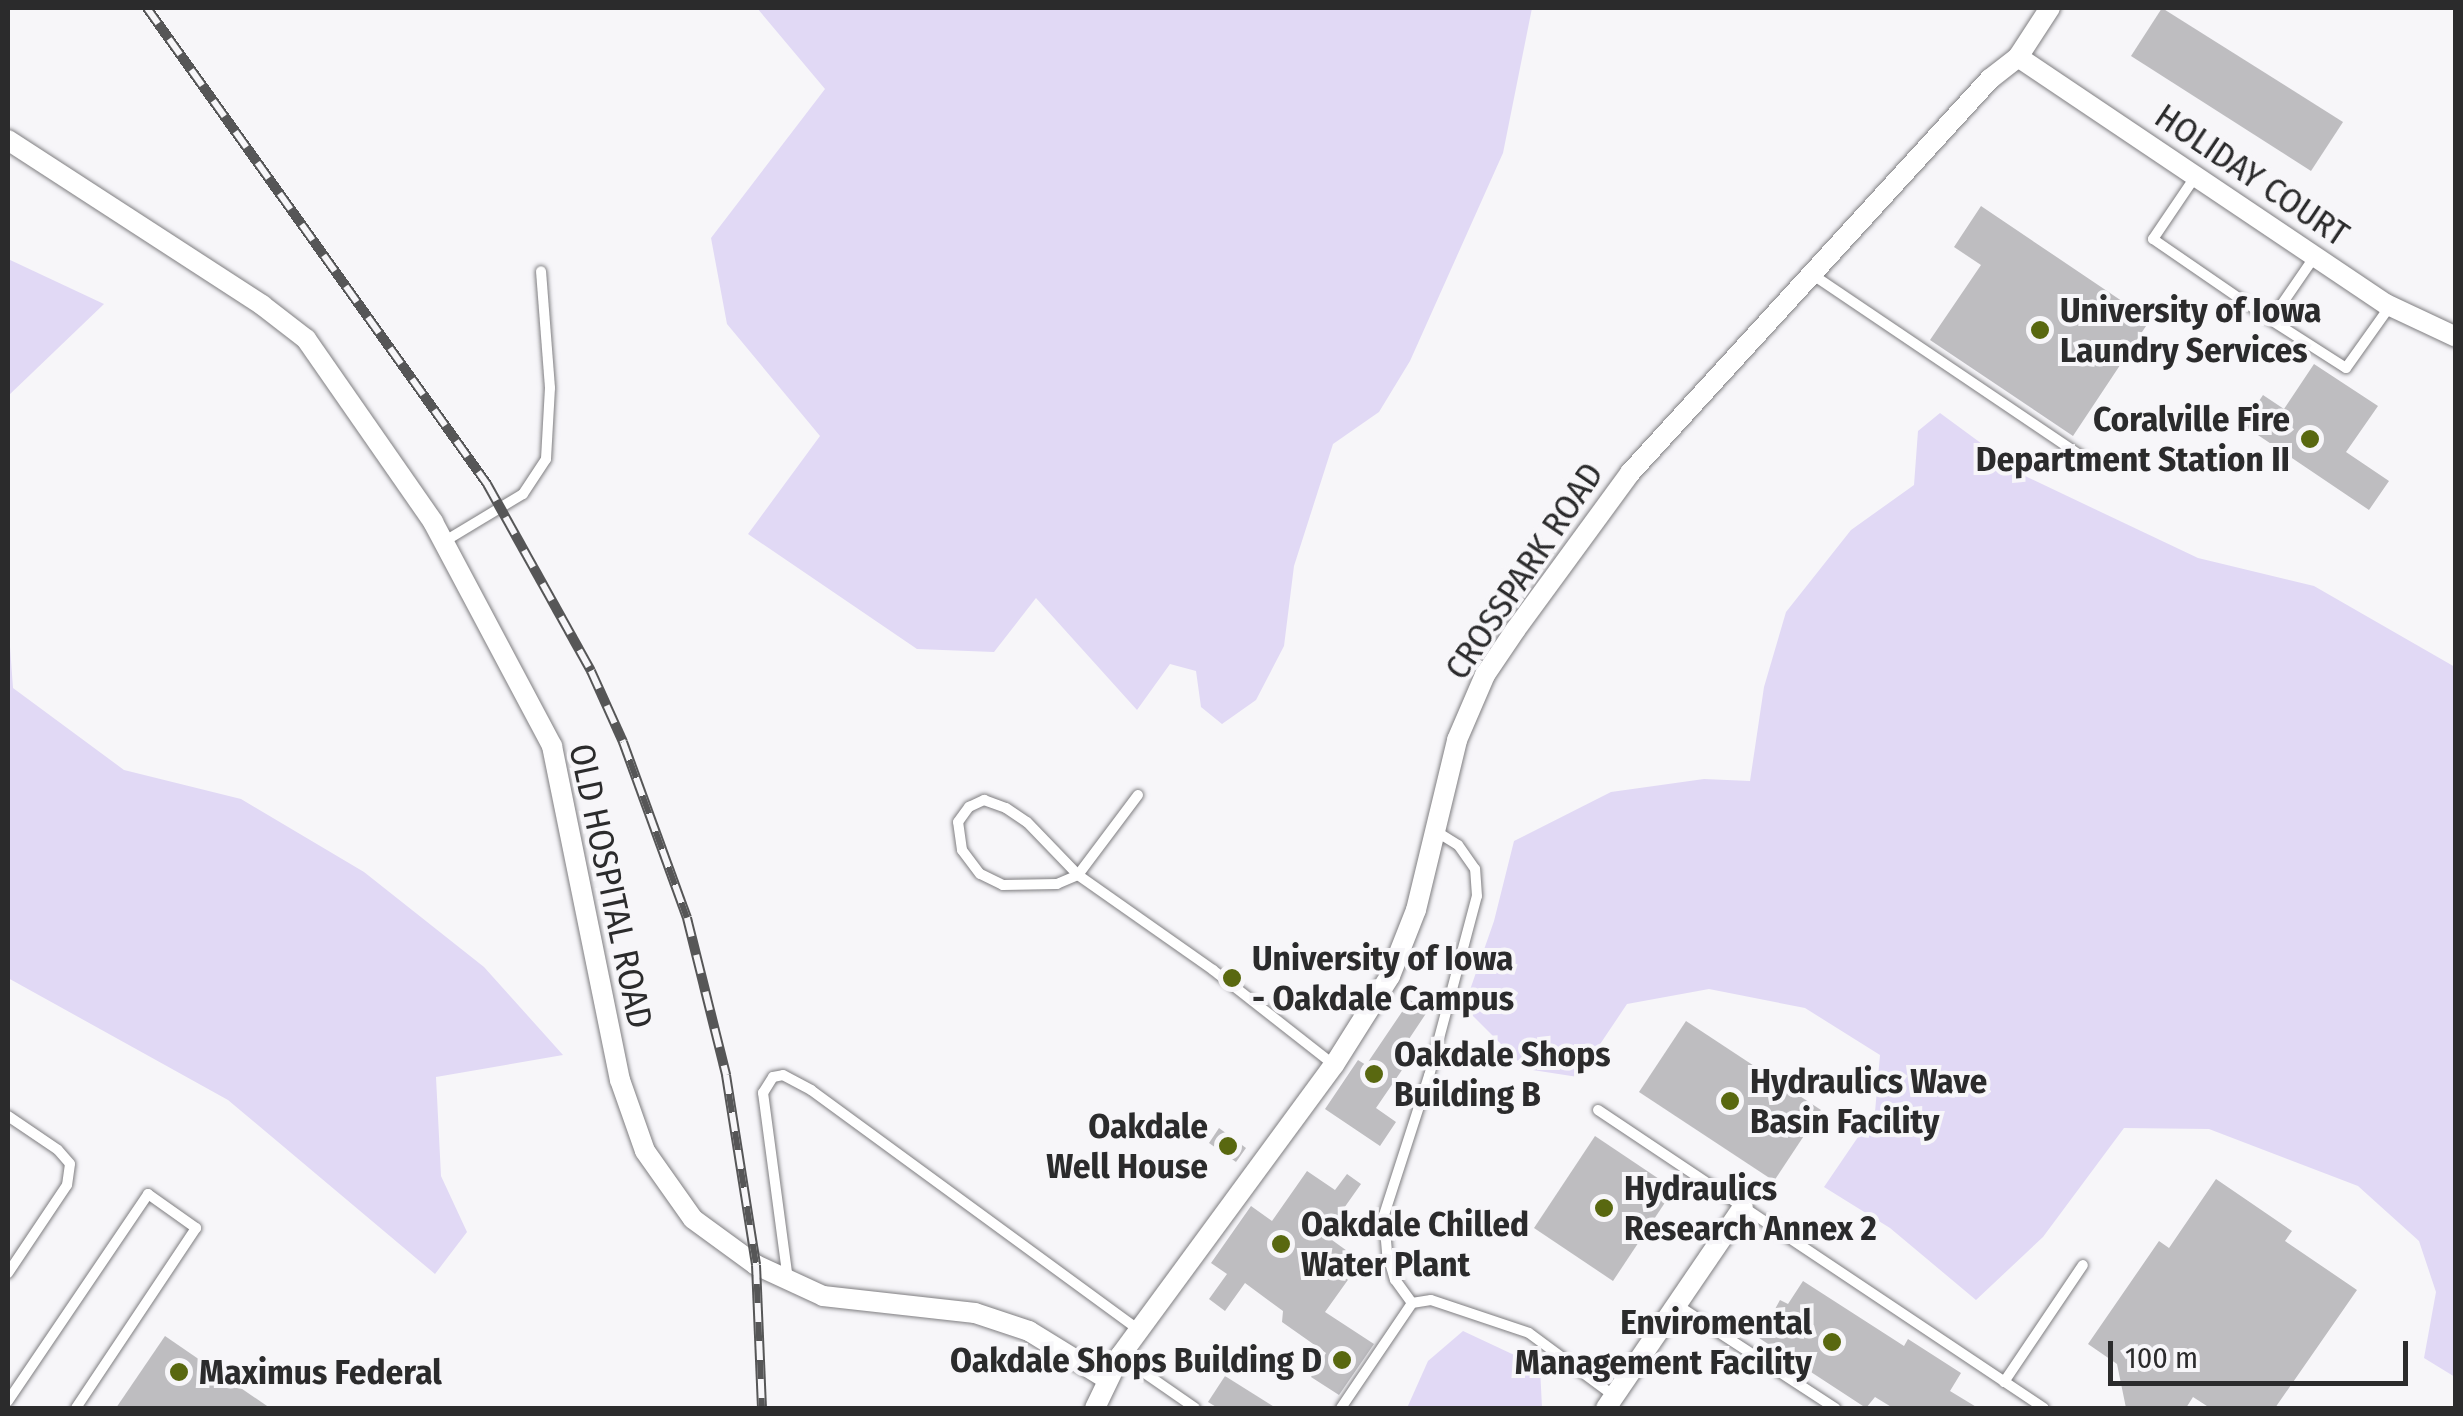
<!DOCTYPE html>
<style>
body{margin:0}
#map{position:relative;width:2463px;height:1416px;overflow:hidden;background:#f7f6f9;font-family:"Fira Sans Condensed",sans-serif}
div>[style]{position:absolute}
[style*='--x']{left:calc(var(--x)*1px);top:calc(var(--y)*1px);width:calc(var(--w)*1px);rotate:calc(var(--a)*1deg)}
.green>*{inset:0;background:#e1d9f5}
.building>*{inset:0;background:#bebdc0}
.roads{filter:drop-shadow(0 0 2px #7f7e81) drop-shadow(0 0 2px #7f7e81)}
.lane>*{height:10px;margin:-5px;padding:0 5px;transform-origin:5px;border-radius:5px;background:#fff}
.street>*{height:20px;margin:-10px;padding:0 10px;transform-origin:10px;border-radius:10px;background:#fff}
.rail>*{height:10px;margin-top:-5px;transform-origin:0;background:repeating-linear-gradient(90deg,#f7f6f9 0 19px,#565657 0 38px);box-sizing:border-box;border-block:2px solid #565657}
.dots>*{width:28px;height:28px;translate:-50% -50%;box-sizing:border-box;border:5px solid #f7f6f9;border-radius:50%}
span{translate:-50% -50%;white-space:nowrap;text-align:center;line-height:1.15;-webkit-text-stroke:8px #f7f6f9;paint-order:stroke}
.street-label{font-size:35px;color:#2b2b2c}
.poi-label{font-size:35px;color:#2b2b2c;font-weight:700}
.left{translate:0 -50%;text-align:left}
.right{translate:-100% -50%;text-align:right}
.frame{position:absolute;inset:0;border:10px solid #2b2b2c;pointer-events:none}
.scale{position:absolute;left:2108px;top:1341px;width:300px;height:45px;box-sizing:border-box;border:5px solid #2b2b2c;border-top:0;padding-left:12px;font-size:30px;line-height:35px;white-space:nowrap;color:#2b2b2c;-webkit-text-stroke:8px #f7f6f9;paint-order:stroke}
</style>
<div id="map">
<div class="green">
<i style="clip-path:polygon(757px 8px,1532px 8px,1503px 153px,1410px 361px,1379px 412px,1333px 444px,1294px 566px,1284px 646px,1256px 700px,1222px 724px,1201px 707px,1196px 671px,1170px 664px,1137px 710px,1036px 598px,994px 652px,917px 649px,748px 534px,820px 436px,727px 324px,711px 238px,825px 89px)"></i>
<i style="clip-path:polygon(8px 259px,104px 304px,8px 396px)"></i>
<i style="clip-path:polygon(1940px 413px,2027px 477px,2198px 558px,2314px 586px,2455px 667px,2455px 1377px,2424px 1358px,2436px 1292px,2419px 1241px,2358px 1186px,2209px 1129px,2124px 1128px,2043px 1237px,1976px 1300px,1890px 1228px,1824px 1187px,1875px 1112px,1880px 1055px,1805px 1008px,1709px 989px,1627px 1004px,1578px 1077px,1526px 1069px,1464px 1007px,1494px 921px,1514px 841px,1611px 792px,1704px 779px,1750px 781px,1764px 687px,1786px 612px,1851px 530px,1914px 485px,1918px 431px)"></i>
<i style="clip-path:polygon(8px 619px,13px 688px,124px 770px,241px 799px,364px 872px,484px 967px,563px 1055px,436px 1077px,441px 1176px,467px 1232px,435px 1274px,228px 1100px,8px 978px)"></i>
<i style="clip-path:polygon(1463px 1331px,1540px 1367px,1542px 1408px,1407px 1408px,1428px 1361px)"></i>
</div>
<div class="building">
<i style="clip-path:polygon(2162px 8px,2343px 122px,2311px 171px,2131px 56px)"></i>
<i style="clip-path:polygon(1981px 206px,2150px 320px,2073px 436px,1930px 340px,1981px 265px,1954px 247px)"></i>
<i style="clip-path:polygon(2314px 364px,2378px 406px,2346px 452px,2389px 481px,2369px 510px,2243px 425px,2263px 395px,2284px 409px)"></i>
<i style="clip-path:polygon(1410px 1000px,1427px 1012px,1393px 1063px,1402px 1070px,1376px 1108px,1396px 1122px,1380px 1146px,1325px 1109px,1358px 1060px,1366px 1065px)"></i>
<i style="clip-path:polygon(1686px 1021px,1821px 1110px,1774px 1181px,1639px 1092px)"></i>
<i style="clip-path:polygon(1219px 1128px,1246px 1148px,1236px 1162px,1209px 1143px)"></i>
<i style="clip-path:polygon(1595px 1136px,1674px 1189px,1613px 1281px,1534px 1228px)"></i>
<i style="clip-path:polygon(1307px 1171px,1335px 1190px,1347px 1174px,1361px 1184px,1325px 1235px,1350px 1253px,1339px 1269px,1350px 1277px,1325px 1312px,1374px 1344px,1339px 1395px,1311px 1377px,1326px 1353px,1282px 1322px,1283px 1311px,1245px 1283px,1225px 1311px,1209px 1299px,1227px 1274px,1211px 1263px,1251px 1206px,1272px 1221px)"></i>
<i style="clip-path:polygon(2216px 1179px,2292px 1231px,2285px 1241px,2357px 1290px,2275px 1408px,2210px 1408px,2193px 1397px,2186px 1408px,2126px 1408px,2117px 1364px,2088px 1344px,2159px 1241px,2169px 1248px)"></i>
<i style="clip-path:polygon(1803px 1281px,1904px 1346px,1908px 1339px,1961px 1373px,1950px 1391px,1978px 1408px,1893px 1408px,1875px 1397px,1866px 1408px,1759px 1338px,1780px 1300px,1788px 1304px)"></i>
<i style="clip-path:polygon(165px 1336px,270px 1408px,116px 1408px)"></i>
<i style="clip-path:polygon(1225px 1376px,1276px 1408px,1218px 1408px,1208px 1402px)"></i>
</div>
<div class="roads">
<div class="lane">
<i style="--x:2195;--y:177;--w:75;--a:124.1"></i>
<i style="--x:2153;--y:239;--w:143;--a:34.5"></i>
<i style="--x:2271;--y:320;--w:89;--a:32.6"></i>
<i style="--x:2346;--y:368;--w:76;--a:-54.6"></i>
<i style="--x:1810;--y:273;--w:338;--a:34"></i>
<i style="--x:2271;--y:320;--w:78;--a:-55.5"></i>
<i style="--x:445;--y:541;--w:91;--a:-31.1"></i>
<i style="--x:523;--y:494;--w:42;--a:-56.7"></i>
<i style="--x:546;--y:459;--w:71;--a:-86.8"></i>
<i style="--x:550;--y:388;--w:117;--a:-94.4"></i>
<i style="--x:1138;--y:795;--w:100;--a:126.9"></i>
<i style="--x:1078;--y:875;--w:23;--a:157"></i>
<i style="--x:1057;--y:884;--w:54;--a:178.9"></i>
<i style="--x:1003;--y:885;--w:25;--a:-154"></i>
<i style="--x:980;--y:874;--w:30;--a:-127"></i>
<i style="--x:962;--y:850;--w:28;--a:-98"></i>
<i style="--x:958;--y:822;--w:19;--a:-54"></i>
<i style="--x:969;--y:807;--w:17;--a:-25"></i>
<i style="--x:984;--y:800;--w:23;--a:20"></i>
<i style="--x:1006;--y:808;--w:25;--a:34"></i>
<i style="--x:1027;--y:822;--w:74;--a:46.1"></i>
<i style="--x:1078;--y:875;--w:165;--a:35.1"></i>
<i style="--x:1213;--y:970;--w:154;--a:38.1"></i>
<i style="--x:1598;--y:1110;--w:536;--a:33.75"></i>
<i style="--x:8;--y:1116;--w:60;--a:34.2"></i>
<i style="--x:58;--y:1150;--w:18;--a:49"></i>
<i style="--x:70;--y:1164;--w:21;--a:98"></i>
<i style="--x:67;--y:1185;--w:106;--a:123.8"></i>
<i style="--x:788;--y:1280;--w:189;--a:-97.6"></i>
<i style="--x:763;--y:1093;--w:19;--a:-58"></i>
<i style="--x:773;--y:1077;--w:10;--a:-11"></i>
<i style="--x:783;--y:1075;--w:32;--a:28"></i>
<i style="--x:811;--y:1090;--w:406;--a:36.2"></i>
<i style="--x:1412;--y:1303;--w:29;--a:-126"></i>
<i style="--x:1395;--y:1280;--w:29;--a:-106"></i>
<i style="--x:1387;--y:1252;--w:37;--a:-95"></i>
<i style="--x:1384;--y:1215;--w:146;--a:-72.1"></i>
<i style="--x:1429;--y:1076;--w:186;--a:-75.1"></i>
<i style="--x:1477;--y:896;--w:27;--a:-94"></i>
<i style="--x:1475;--y:869;--w:29;--a:-125"></i>
<i style="--x:1458;--y:845;--w:28;--a:-148"></i>
<i style="--x:1677;--y:1305;--w:189;--a:33.1"></i>
<i style="--x:1120;--y:1356;--w:91;--a:34.7"></i>
<i style="--x:2004;--y:1382;--w:141;--a:-56"></i>
<i style="--x:8;--y:1401;--w:250;--a:-55.9"></i>
<i style="--x:148;--y:1194;--w:59;--a:35.3"></i>
<i style="--x:196;--y:1228;--w:216;--a:123.7"></i>
<i style="--x:1341;--y:1408;--w:127;--a:-55.9"></i>
<i style="--x:1412;--y:1303;--w:19;--a:-9"></i>
<i style="--x:1431;--y:1300;--w:103;--a:18.6"></i>
<i style="--x:1529;--y:1333;--w:106;--a:36.5"></i>
</div>
<div class="street">
<i style="--x:2018;--y:57;--w:443;--a:33.9"></i>
<i style="--x:2386;--y:304;--w:77;--a:25.2"></i>
<i style="--x:8;--y:140;--w:303;--a:33"></i>
<i style="--x:262;--y:305;--w:56;--a:37.7"></i>
<i style="--x:306;--y:339;--w:223;--a:55.2"></i>
<i style="--x:433;--y:522;--w:254;--a:62"></i>
<i style="--x:552;--y:746;--w:341;--a:78.5"></i>
<i style="--x:620;--y:1080;--w:75;--a:70.6"></i>
<i style="--x:645;--y:1151;--w:83;--a:54.8"></i>
<i style="--x:693;--y:1219;--w:78;--a:36.1"></i>
<i style="--x:756;--y:1265;--w:74;--a:24.8"></i>
<i style="--x:823;--y:1296;--w:153;--a:6.4"></i>
<i style="--x:975;--y:1313;--w:57;--a:18.4"></i>
<i style="--x:1029;--y:1331;--w:92;--a:31.6"></i>
<i style="--x:1095;--y:1408;--w:58;--a:-64.3"></i>
<i style="--x:1120;--y:1356;--w:361;--a:-53.7"></i>
<i style="--x:1334;--y:1065;--w:105;--a:-57.8"></i>
<i style="--x:1390;--y:976;--w:71;--a:-68.5"></i>
<i style="--x:1416;--y:910;--w:175;--a:-76.4"></i>
<i style="--x:1457;--y:740;--w:71;--a:-66.7"></i>
<i style="--x:1485;--y:675;--w:55;--a:-56"></i>
<i style="--x:1516;--y:629;--w:193;--a:-53.8"></i>
<i style="--x:1630;--y:473;--w:534;--a:-47.58"></i>
<i style="--x:1990;--y:79;--w:36;--a:-38"></i>
<i style="--x:2018;--y:57;--w:59;--a:-56.9"></i>
<i style="--x:1606;--y:1408;--w:243;--a:-55.7"></i>
</div>
</div>
<div class="rail">
<i style="--x:147;--y:8;--w:585;--a:54.46"></i>
<i style="--x:487;--y:484;--w:214;--a:60.9"></i>
<i style="--x:591;--y:671;--w:78;--a:65.7"></i>
<i style="--x:623;--y:742;--w:187;--a:70"></i>
<i style="--x:687;--y:918;--w:162;--a:76"></i>
<i style="--x:726;--y:1075;--w:192;--a:81"></i>
<i style="--x:756;--y:1265;--w:143;--a:87.6"></i>
</div>
<div class="dots">
<i style="left:2040px;top:330px;background:#596810"></i>
<i style="left:2310px;top:439px;background:#596810"></i>
<i style="left:1232px;top:978px;background:#596810"></i>
<i style="left:1374px;top:1074px;background:#596810"></i>
<i style="left:1730px;top:1101px;background:#596810"></i>
<i style="left:1228px;top:1146px;background:#596810"></i>
<i style="left:1604px;top:1208px;background:#596810"></i>
<i style="left:1281px;top:1244px;background:#596810"></i>
<i style="left:1832px;top:1342px;background:#596810"></i>
<i style="left:1342px;top:1360px;background:#596810"></i>
<i style="left:179px;top:1372px;background:#596810"></i>
</div>
<div class="street-label">
<span style="left:2252px;top:175px;rotate:34deg">HOLIDAY COURT</span>
<span style="left:1524px;top:571px;rotate:-56deg">CROSSPARK ROAD</span>
<span style="left:611px;top:886px;rotate:78deg">OLD HOSPITAL ROAD</span>
</div>
<div class="poi-label">
<span class="left" style="left:2060px;top:330px">University of Iowa<br>Laundry Services</span>
<span class="right" style="left:2290px;top:439px">Coralville Fire<br>Department Station II</span>
<span class="left" style="left:1252px;top:978px">University of Iowa<br>- Oakdale Campus</span>
<span class="left" style="left:1394px;top:1074px">Oakdale Shops<br>Building B</span>
<span class="left" style="left:1750px;top:1101px">Hydraulics Wave<br>Basin Facility</span>
<span class="right" style="left:1208px;top:1146px">Oakdale<br>Well House</span>
<span class="left" style="left:1624px;top:1208px">Hydraulics<br>Research Annex 2</span>
<span class="left" style="left:1301px;top:1244px">Oakdale Chilled<br>Water Plant</span>
<span class="right" style="left:1812px;top:1342px">Enviromental<br>Management Facility</span>
<span class="right" style="left:1322px;top:1360px">Oakdale Shops Building D</span>
<span class="left" style="left:199px;top:1372px">Maximus Federal</span>
</div>
<div class="frame"></div>
<div class="scale">100 m</div>
</div>
